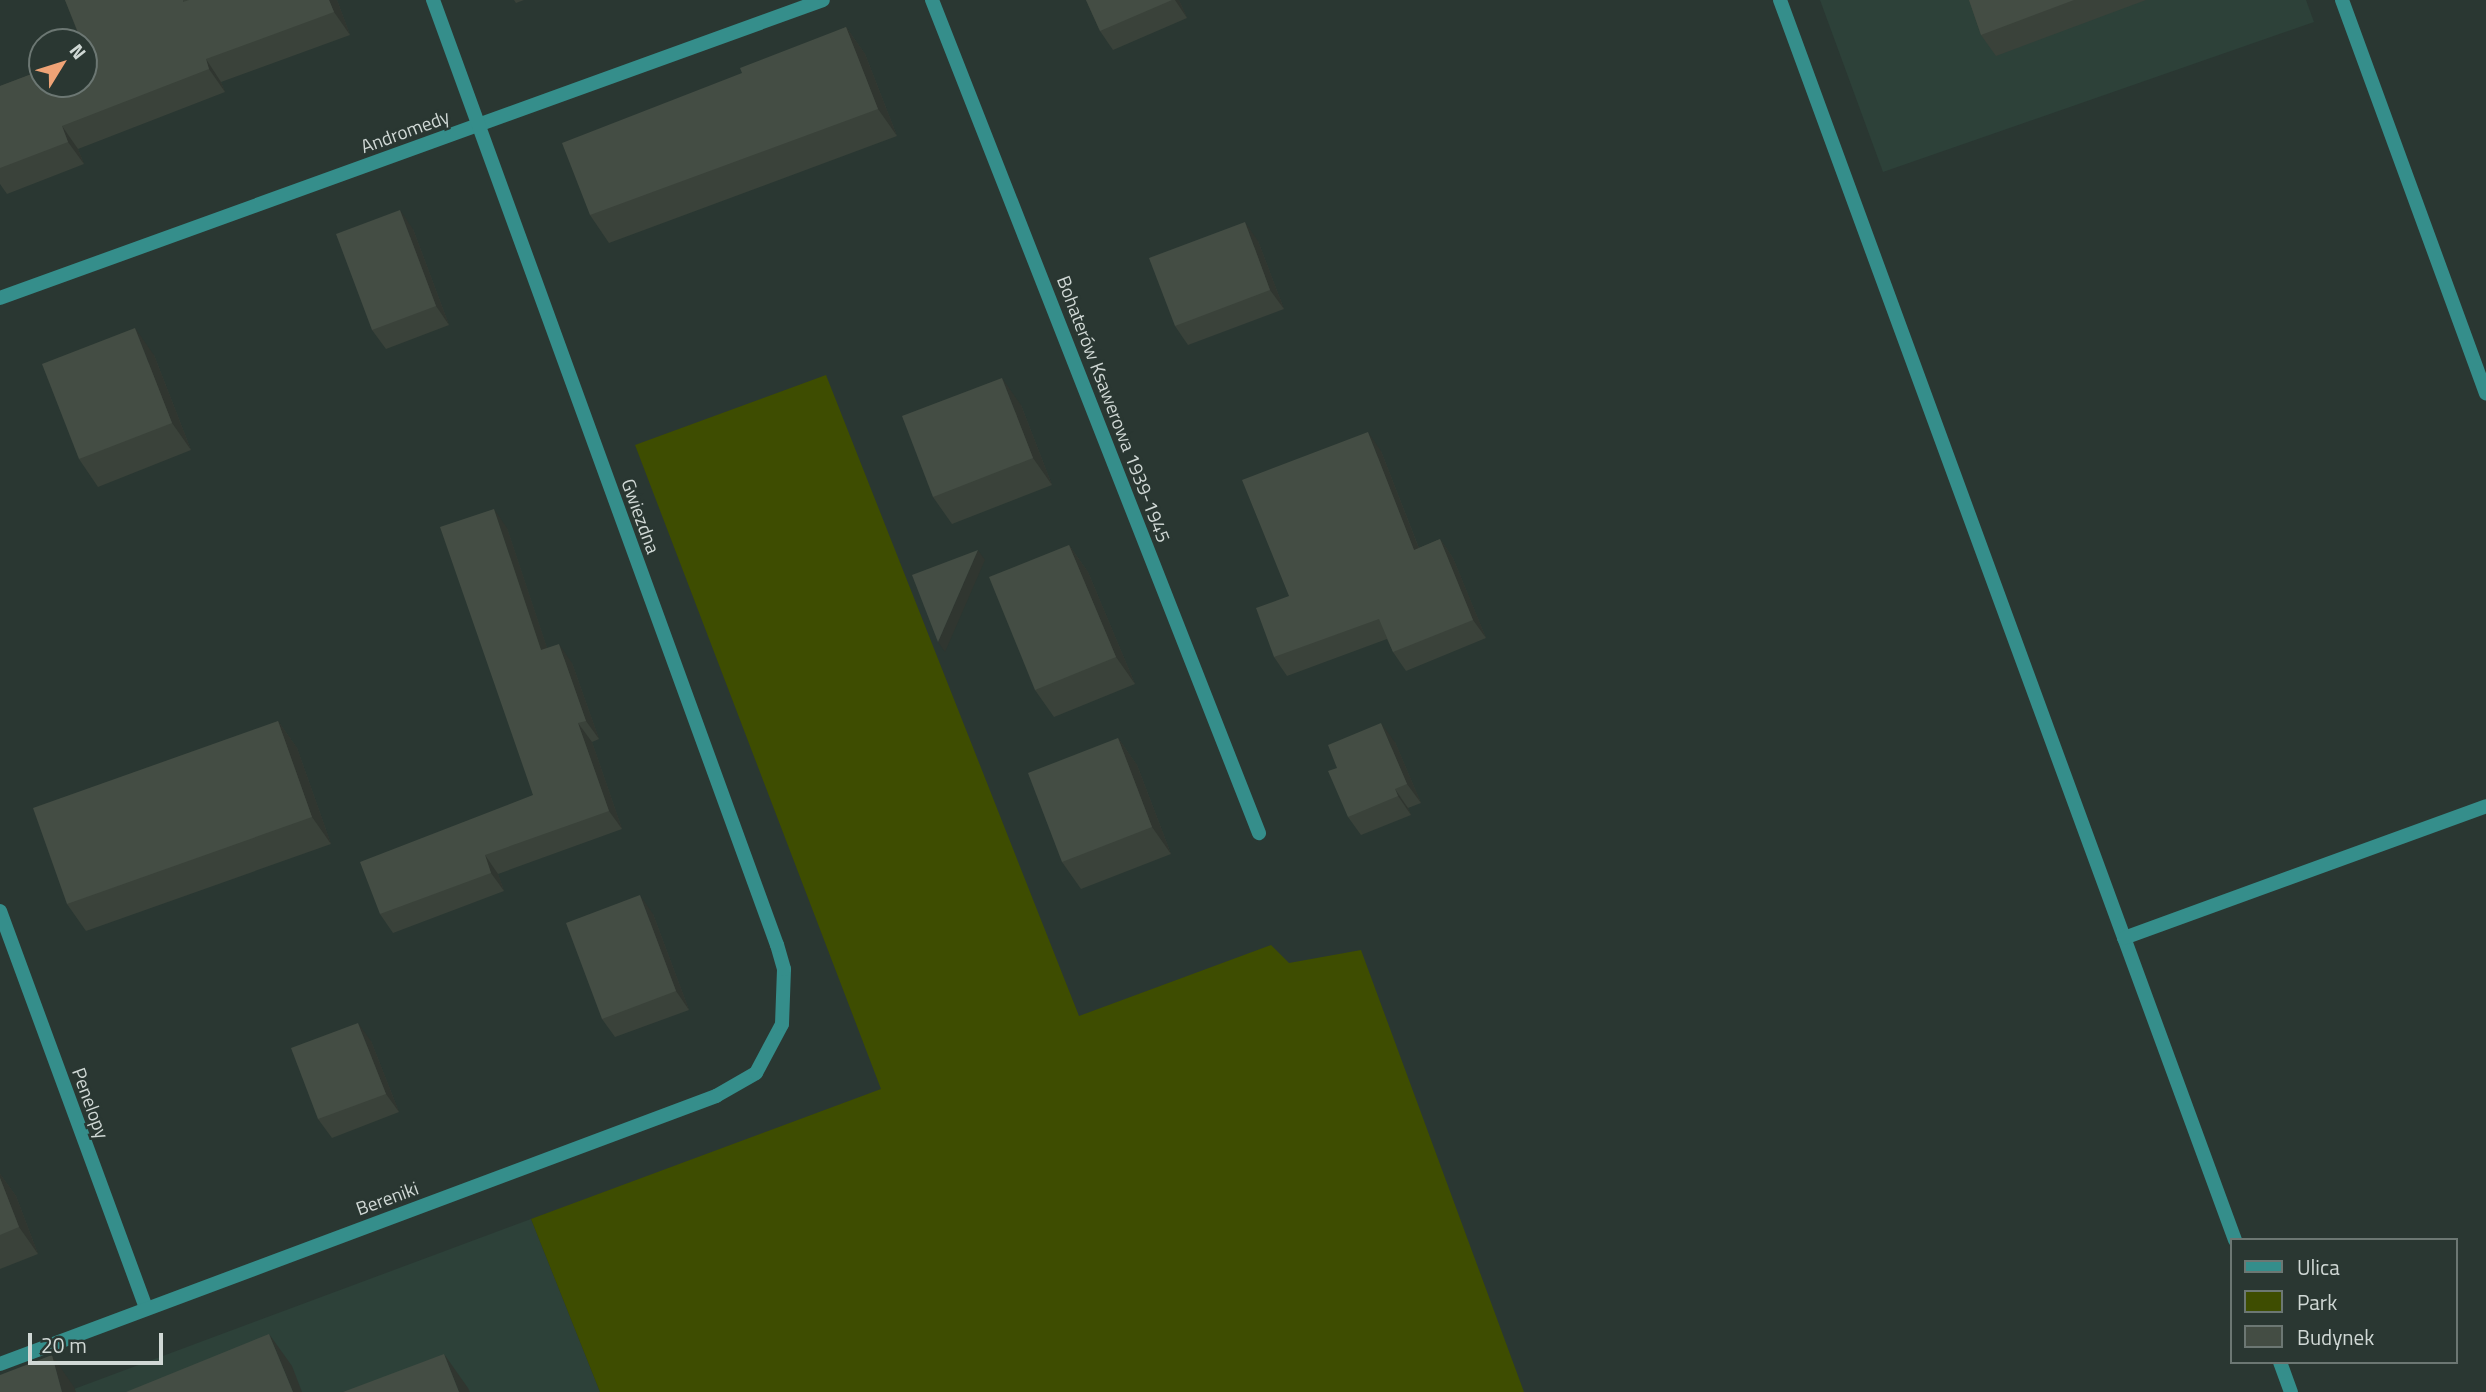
<!DOCTYPE html>
<meta charset="utf-8">
<style>
body{margin:0}
#map{position:relative;width:2486px;height:1392px;overflow:hidden;background:#2a3732;font-family:"Titillium Web",sans-serif}
div>[style]{position:absolute}
[style*='--x']{left:calc(var(--x)*1px);top:calc(var(--y)*1px);width:calc(var(--w)*1px);rotate:calc(var(--a)*1deg)}
.built>*{inset:0;background:#2d4139}
.green>*{inset:0;background:#3e4d01}
.lane>*{height:14px;margin:-7px;padding:0 7px;transform-origin:7px;border-radius:7px;background:#358e8b}
.street>*{height:14px;margin:-7px;padding:0 7px;transform-origin:7px;border-radius:7px;background:#358e8b}
.wall>*{inset:0;background:#3a423a}
.shaded-wall>*{inset:0;background:#303630}
.building>*{inset:0;background:#444d44}
span{translate:-50% -50%;white-space:nowrap;text-align:center;line-height:1.15;-webkit-text-stroke:5px #2a3732;paint-order:stroke}
.street-label{font-size:19px;color:#d0d8d5}
.legend{position:absolute;left:2230px;top:1238px;width:228px;height:126px;box-sizing:border-box;background:#2a3732;border:2px solid #6c7773;margin:0;padding:9px 12px;list-style:none;font-size:21px;color:#d0d8d5}
.legend li{display:flex;align-items:center;gap:14px;height:35px}
.legend b{width:35px;border:2px solid #6c7773}
.north{position:absolute;left:28px;top:28px;width:70px;height:70px;box-sizing:border-box;background:#2a3732;border:2px solid #6c7773;border-radius:50%;rotate:52deg;font-size:19px;font-weight:700;line-height:28px;text-align:center;color:#d0d8d5}
.north::after{content:'';display:block;margin:auto;width:24px;height:32px;background:#efa376;clip-path:polygon(50% 0,100% 100%,50% 72%,0 100%)}
.scale{position:absolute;left:28px;top:1333px;width:135px;height:32px;box-sizing:border-box;border:4px solid #d0d8d5;border-top:0;padding-left:9px;font-size:21px;line-height:24px;white-space:nowrap;color:#d0d8d5;-webkit-text-stroke:5px #2a3732;paint-order:stroke}
</style>
<div id="map">
<div class="built">
<i style="clip-path:polygon(1820px 0,2306px 0,2314px 22px,1883px 172px)"></i>
<i style="clip-path:polygon(531px 1219px,600px 1392px,66px 1392px)"></i>
</div>
<div class="green">
<i style="clip-path:polygon(826px 375px,1079px 1016px,1271px 945px,1289px 963px,1361px 950px,1524px 1392px,600px 1392px,531px 1219px,881px 1089px,635px 445px)"></i>
</div>
<div class="lane">
<i style="--x:1780;--y:0;--w:1321;--a:69.85"></i>
<i style="--x:2342;--y:0;--w:419;--a:69.9"></i>
<i style="--x:2124;--y:938;--w:385;--a:-20"></i>
<i style="--x:2280;--y:1362;--w:32;--a:70"></i>
</div>
<div class="street">
<i style="--x:932;--y:0;--w:895;--a:68.57"></i>
<i style="--x:0;--y:298;--w:875;--a:-19.9"></i>
<i style="--x:0;--y:911;--w:423;--a:69.8"></i>
<i style="--x:0;--y:1364;--w:765;--a:-20.52"></i>
<i style="--x:716;--y:1096;--w:46;--a:-29.9"></i>
<i style="--x:756;--y:1073;--w:55;--a:-62"></i>
<i style="--x:782;--y:1024;--w:55;--a:-87.9"></i>
<i style="--x:784;--y:969;--w:25;--a:-106"></i>
<i style="--x:777;--y:945;--w:1006;--a:-110"></i>
</div>
<div class="wall">
<i style="clip-path:polygon(65px 0,337px 0,350px 35px,221px 82px,225px 92px,78px 149px,84px 164px,7px 194px,0 184px,0 86px,86px 54px)"></i>
<i style="clip-path:polygon(514px 0,524px 0,516px 3px)"></i>
<i style="clip-path:polygon(1086px 0,1179px 0,1187px 18px,1113px 50px,1100px 31px)"></i>
<i style="clip-path:polygon(1969px 0,2146px 0,1996px 56px,1981px 35px)"></i>
<i style="clip-path:polygon(846px 27px,865px 54px,897px 136px,609px 243px,590px 215px,742px 73px)"></i>
<i style="clip-path:polygon(413px 229px,449px 325px,386px 349px,372px 330px)"></i>
<i style="clip-path:polygon(1258px 241px,1284px 309px,1188px 345px,1175px 326px)"></i>
<i style="clip-path:polygon(154px 355px,191px 450px,98px 487px,79px 459px)"></i>
<i style="clip-path:polygon(1021px 405px,1052px 485px,952px 524px,933px 497px)"></i>
<i style="clip-path:polygon(1381px 451px,1419px 548px,1440px 539px,1453px 558px,1486px 638px,1406px 671px,1393px 652px,1387px 639px,1287px 676px,1274px 657px,1289px 596px)"></i>
<i style="clip-path:polygon(507px 528px,547px 648px,572px 663px,599px 739px,592px 742px,622px 829px,498px 874px,504px 891px,393px 933px,380px 914px,533px 795px)"></i>
<i style="clip-path:polygon(1069px 545px,1088px 572px,1135px 684px,1054px 717px,1035px 690px)"></i>
<i style="clip-path:polygon(278px 721px,297px 748px,331px 844px,86px 931px,67px 904px)"></i>
<i style="clip-path:polygon(1118px 738px,1137px 765px,1171px 854px,1081px 889px,1062px 862px)"></i>
<i style="clip-path:polygon(1395px 742px,1421px 803px,1408px 808px,1411px 815px,1361px 835px,1348px 817px)"></i>
<i style="clip-path:polygon(653px 914px,689px 1010px,615px 1037px,602px 1019px)"></i>
<i style="clip-path:polygon(371px 1041px,399px 1112px,332px 1138px,318px 1119px)"></i>
<i style="clip-path:polygon(0 1174px,16px 1196px,38px 1254px,0 1269px)"></i>
</div>
<div class="shaded-wall">
<i style="clip-path:polygon(329px 0,337px 0,350px 35px,334px 12px)"></i>
<i style="clip-path:polygon(1175px 0,1179px 0,1187px 18px)"></i>
<i style="clip-path:polygon(846px 27px,865px 54px,897px 136px,878px 109px)"></i>
<i style="clip-path:polygon(206px 59px,221px 82px,225px 92px,209px 69px)"></i>
<i style="clip-path:polygon(62px 126px,78px 149px,84px 164px,68px 142px)"></i>
<i style="clip-path:polygon(400px 210px,413px 229px,449px 325px,436px 306px)"></i>
<i style="clip-path:polygon(1245px 222px,1258px 241px,1284px 309px,1270px 290px)"></i>
<i style="clip-path:polygon(135px 328px,154px 355px,191px 450px,172px 423px)"></i>
<i style="clip-path:polygon(1002px 378px,1021px 405px,1052px 485px,1033px 458px)"></i>
<i style="clip-path:polygon(1368px 432px,1381px 451px,1427px 569px,1414px 550px)"></i>
<i style="clip-path:polygon(494px 509px,507px 528px,554px 669px,541px 650px)"></i>
<i style="clip-path:polygon(1440px 539px,1453px 558px,1486px 638px,1473px 620px)"></i>
<i style="clip-path:polygon(1069px 545px,1088px 572px,1135px 684px,1116px 657px)"></i>
<i style="clip-path:polygon(978px 550px,985px 560px,945px 652px,938px 642px)"></i>
<i style="clip-path:polygon(559px 644px,572px 663px,599px 739px,586px 721px)"></i>
<i style="clip-path:polygon(278px 721px,297px 748px,331px 844px,312px 817px)"></i>
<i style="clip-path:polygon(578px 723px,592px 742px,622px 829px,609px 811px)"></i>
<i style="clip-path:polygon(1381px 723px,1395px 742px,1421px 803px,1407px 784px)"></i>
<i style="clip-path:polygon(1118px 738px,1137px 765px,1171px 854px,1152px 827px)"></i>
<i style="clip-path:polygon(1395px 789px,1408px 808px,1411px 815px,1398px 796px)"></i>
<i style="clip-path:polygon(485px 855px,498px 874px,504px 891px,491px 873px)"></i>
<i style="clip-path:polygon(640px 895px,653px 914px,689px 1010px,676px 991px)"></i>
<i style="clip-path:polygon(358px 1023px,371px 1041px,399px 1112px,386px 1094px)"></i>
<i style="clip-path:polygon(0 1174px,16px 1196px,38px 1254px,19px 1227px,0 1178px)"></i>
<i style="clip-path:polygon(269px 1334px,292px 1366px,302px 1392px,293px 1392px)"></i>
<i style="clip-path:polygon(444px 1354px,468px 1388px,470px 1392px,459px 1392px)"></i>
<i style="clip-path:polygon(52px 1355px,74px 1387px,76px 1392px,62px 1392px)"></i>
</div>
<div class="building">
<i style="clip-path:polygon(65px 0,183px 0,183px 2px,189px 0,329px 0,334px 12px,206px 59px,209px 69px,62px 126px,68px 142px,0 168px,0 86px,42px 70px,42px 84px,84px 84px,84px 54px,86px 54px,84px 48px,84px 42px,82px 42px)"></i>
<i style="clip-path:polygon(1086px 0,1172px 0,1100px 31px)"></i>
<i style="clip-path:polygon(1969px 0,2074px 0,1981px 35px)"></i>
<i style="clip-path:polygon(846px 27px,878px 109px,590px 215px,562px 143px,742px 73px,740px 68px)"></i>
<i style="clip-path:polygon(400px 210px,436px 306px,372px 330px,336px 234px)"></i>
<i style="clip-path:polygon(1245px 222px,1270px 290px,1175px 326px,1149px 258px)"></i>
<i style="clip-path:polygon(135px 328px,172px 423px,79px 459px,42px 364px)"></i>
<i style="clip-path:polygon(1002px 378px,1033px 458px,933px 497px,902px 416px)"></i>
<i style="clip-path:polygon(1368px 432px,1414px 550px,1440px 539px,1473px 620px,1393px 652px,1379px 619px,1274px 657px,1256px 608px,1289px 596px,1242px 480px)"></i>
<i style="clip-path:polygon(494px 509px,541px 650px,559px 644px,586px 721px,578px 723px,609px 811px,485px 855px,491px 873px,380px 914px,360px 862px,533px 795px,440px 527px)"></i>
<i style="clip-path:polygon(1069px 545px,1116px 657px,1035px 690px,989px 577px)"></i>
<i style="clip-path:polygon(978px 550px,938px 642px,912px 575px)"></i>
<i style="clip-path:polygon(278px 721px,312px 817px,67px 904px,33px 808px)"></i>
<i style="clip-path:polygon(1381px 723px,1407px 784px,1395px 789px,1398px 796px,1348px 817px,1328px 771px,1337px 768px,1328px 745px)"></i>
<i style="clip-path:polygon(1118px 738px,1152px 827px,1062px 862px,1028px 773px)"></i>
<i style="clip-path:polygon(640px 895px,676px 991px,602px 1019px,566px 923px)"></i>
<i style="clip-path:polygon(358px 1023px,386px 1094px,318px 1119px,291px 1048px)"></i>
<i style="clip-path:polygon(0 1178px,19px 1227px,0 1235px)"></i>
<i style="clip-path:polygon(269px 1334px,293px 1392px,126px 1392px)"></i>
<i style="clip-path:polygon(444px 1354px,459px 1392px,343px 1392px)"></i>
<i style="clip-path:polygon(52px 1355px,62px 1392px,0 1392px,0 1375px)"></i>
</div>
<div class="street-label">
<span style="left:405px;top:131px;rotate:-20deg">Andromedy</span>
<span style="left:1114px;top:409px;rotate:69deg">Bohaterów Ksawerowa 1939-1945</span>
<span style="left:641px;top:516px;rotate:70deg">Gwiezdna</span>
<span style="left:91px;top:1103px;rotate:70deg">Penelopy</span>
<span style="left:387px;top:1198px;rotate:-20deg">Bereniki</span>
</div>
<ul class="legend">
<li><b style="height:9px;background:#358e8b"></b>Ulica</li>
<li><b style="height:19px;background:#3e4d01"></b>Park</li>
<li><b style="height:19px;background:#444d44"></b>Budynek</li>
</ul>
<div class="north">N</div>
<div class="scale">20 m</div>
</div>
